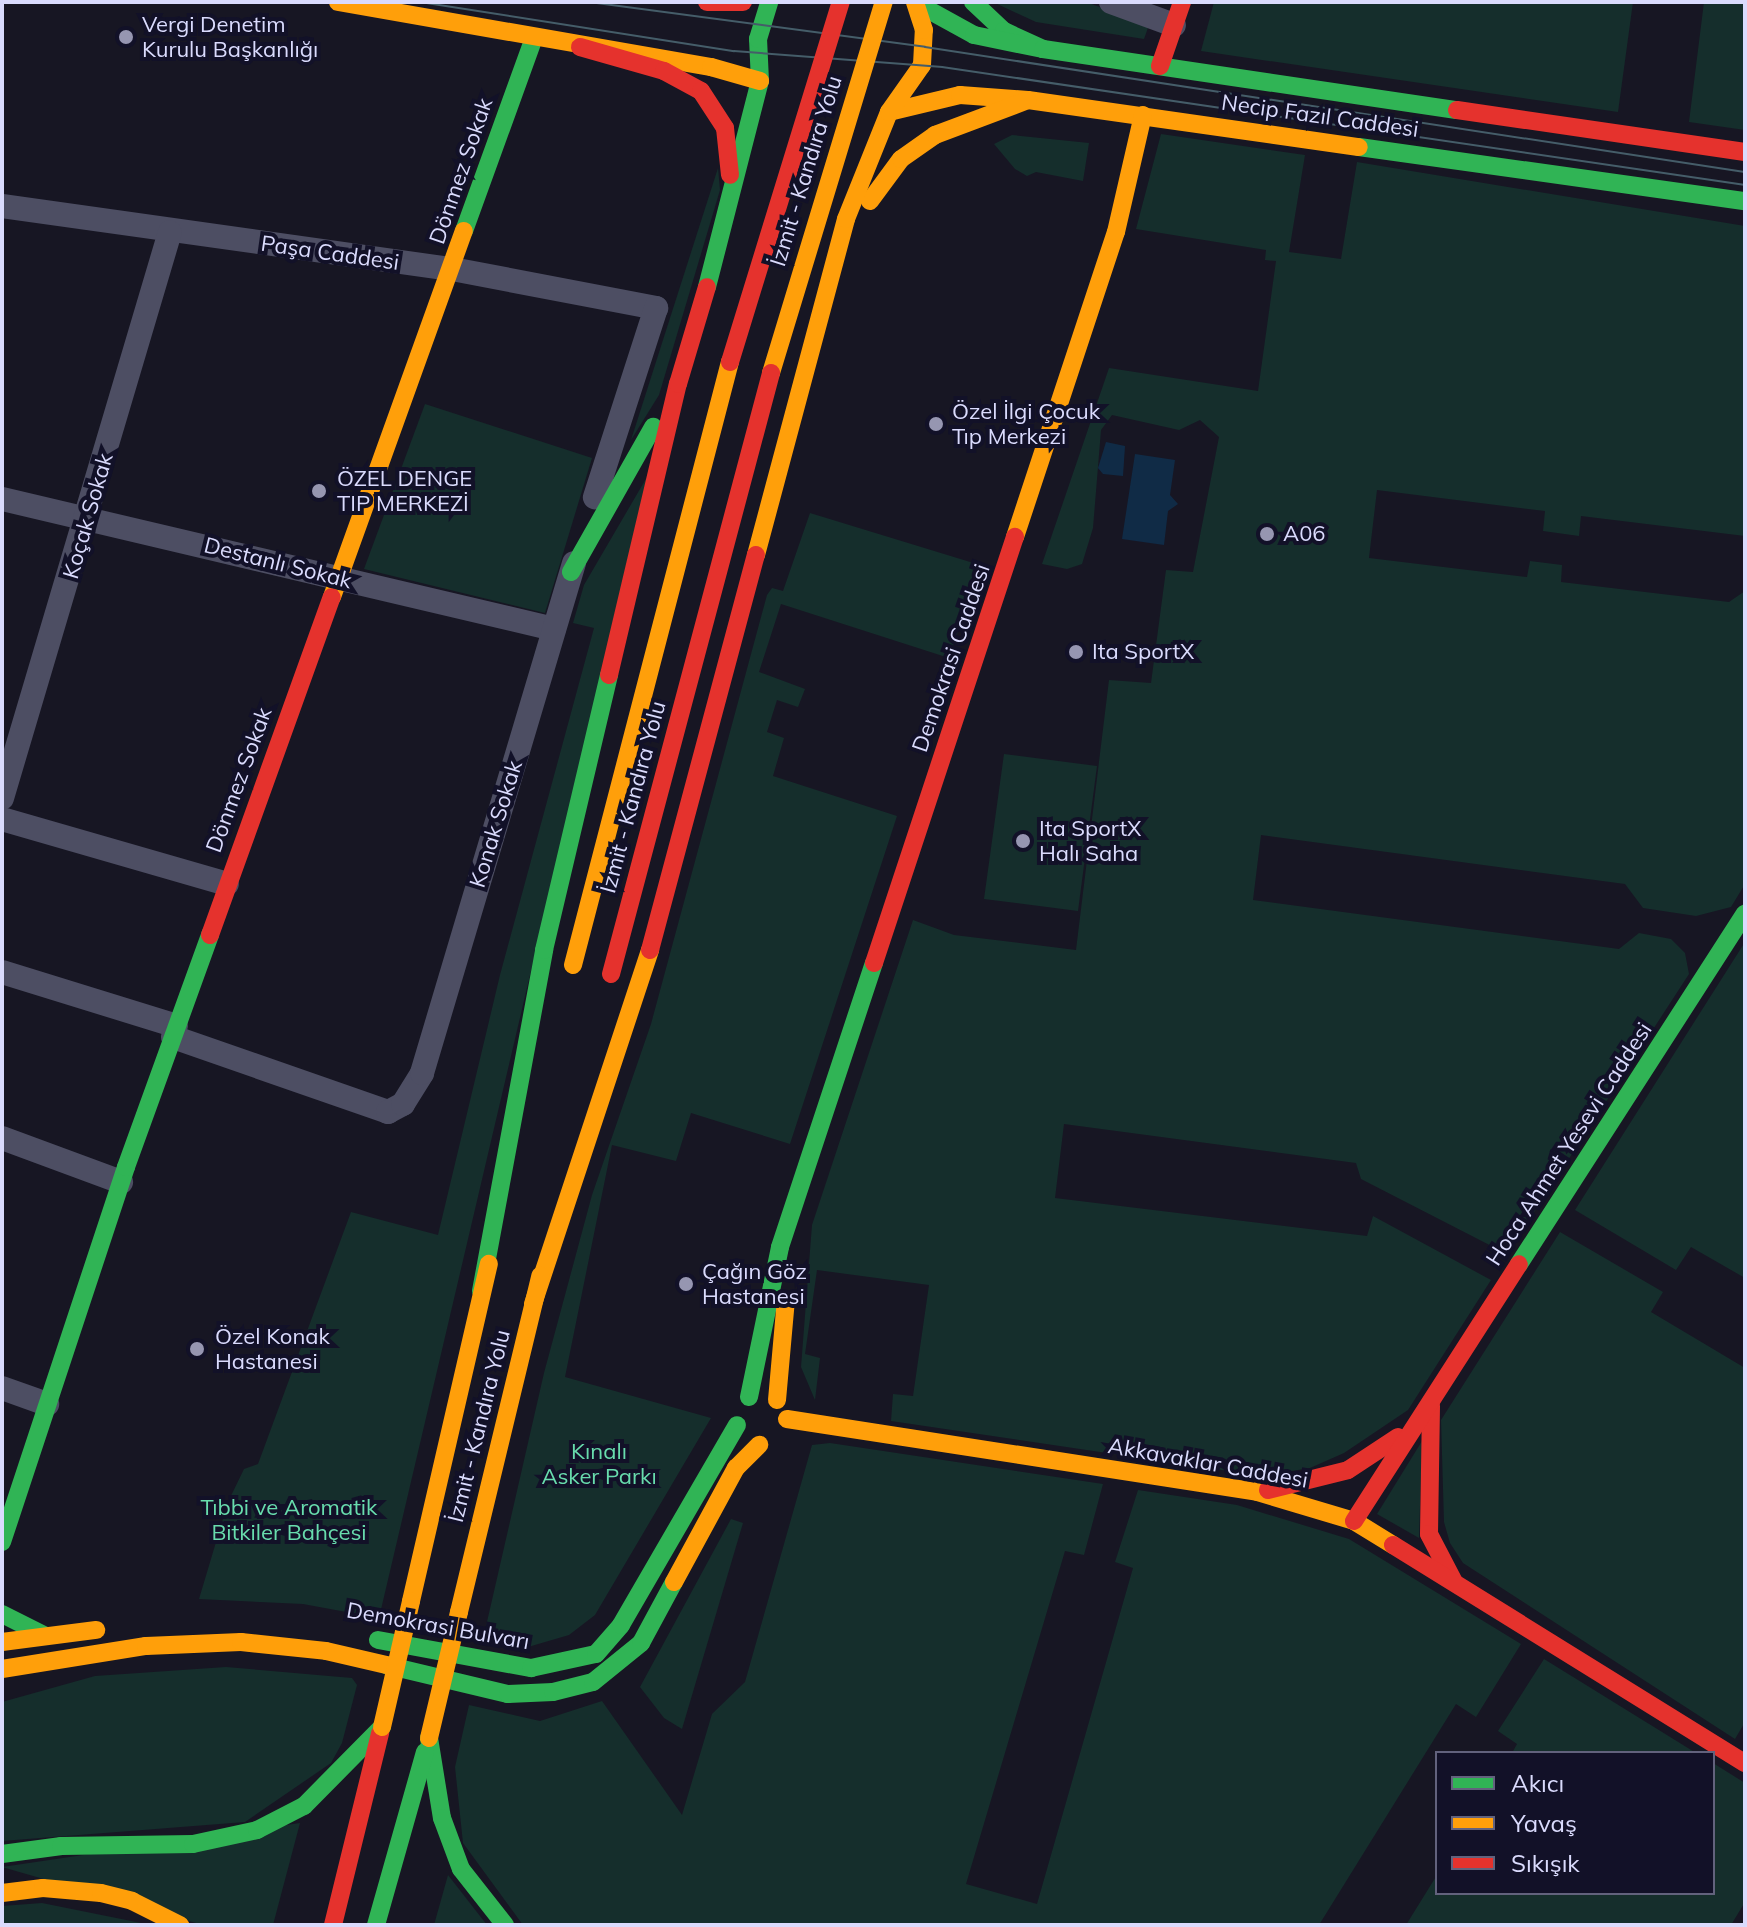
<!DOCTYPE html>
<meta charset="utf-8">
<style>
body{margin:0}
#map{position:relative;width:1747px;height:1927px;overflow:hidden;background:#171623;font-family:Mulish,sans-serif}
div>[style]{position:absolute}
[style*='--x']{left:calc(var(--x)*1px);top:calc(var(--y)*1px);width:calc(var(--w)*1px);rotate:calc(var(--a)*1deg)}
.green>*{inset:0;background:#152e2c}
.water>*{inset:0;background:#102b46}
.street>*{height:24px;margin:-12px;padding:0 12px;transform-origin:12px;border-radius:12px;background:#4d4e63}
.fast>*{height:18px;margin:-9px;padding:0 9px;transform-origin:9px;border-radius:9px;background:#30b455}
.slow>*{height:18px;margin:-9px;padding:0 9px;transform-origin:9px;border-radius:9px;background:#ff9f0a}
.jam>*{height:18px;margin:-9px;padding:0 9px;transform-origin:9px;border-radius:9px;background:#e5322d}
.tram>*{height:2px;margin:-1px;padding:0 1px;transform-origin:1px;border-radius:1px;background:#455d69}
.slow-bridge>*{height:18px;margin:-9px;padding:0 9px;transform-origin:9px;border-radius:9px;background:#ff9f0a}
.jam-bridge>*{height:18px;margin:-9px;padding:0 9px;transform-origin:9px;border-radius:9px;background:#e5322d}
.dots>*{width:22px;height:22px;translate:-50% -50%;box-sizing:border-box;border:4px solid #121128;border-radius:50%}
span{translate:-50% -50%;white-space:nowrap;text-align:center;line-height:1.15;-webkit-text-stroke:8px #121128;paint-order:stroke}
.poi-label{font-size:22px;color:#dadbfd}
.left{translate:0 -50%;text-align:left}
.street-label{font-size:22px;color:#dadbfd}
.park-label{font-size:22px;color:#68dcad}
.frame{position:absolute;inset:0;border:4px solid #dadbfd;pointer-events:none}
.legend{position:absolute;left:1435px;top:1751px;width:280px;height:144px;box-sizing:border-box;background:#121128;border:2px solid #62627d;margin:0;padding:10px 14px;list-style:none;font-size:24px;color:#dadbfd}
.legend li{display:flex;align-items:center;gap:16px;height:40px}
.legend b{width:40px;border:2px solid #62627d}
</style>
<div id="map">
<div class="green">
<i style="clip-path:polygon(993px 2px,1086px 2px,1149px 25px,1144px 39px,1036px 22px)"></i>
<i style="clip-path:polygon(1214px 2px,1633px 2px,1618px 112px,1201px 51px)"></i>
<i style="clip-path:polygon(1704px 2px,1745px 2px,1745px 130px,1689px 122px)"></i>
<i style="clip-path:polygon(1161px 134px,1305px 155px,1289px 252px,1341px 259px,1357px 162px,1745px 226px,1745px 536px,1581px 516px,1579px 536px,1543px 531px,1545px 511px,1377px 490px,1369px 558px,1527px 577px,1530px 561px,1562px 565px,1561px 582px,1729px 602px,1745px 591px,1745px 884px,1731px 907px,1696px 916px,1643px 908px,1625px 884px,1261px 835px,1253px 900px,1619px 949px,1639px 933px,1671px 939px,1685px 953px,1689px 974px,1507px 1254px,1361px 1179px,1356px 1163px,1064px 1124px,1055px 1198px,1367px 1236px,1373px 1216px,1491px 1280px,1408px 1410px,1344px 1453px,1310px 1468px,1262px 1476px,891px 1421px,893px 1394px,913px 1396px,929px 1285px,817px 1270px,805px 1354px,820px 1358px,815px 1400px,801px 1367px,812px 1225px,913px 920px,954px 935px,1076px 950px,1109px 680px,1151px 683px,1166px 570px,1193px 572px,1219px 437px,1200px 420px,1179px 430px,1112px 415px,1101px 430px,1093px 528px,1082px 564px,1067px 569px,1042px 564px,1109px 368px,1258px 391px,1276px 261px,1265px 260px,1266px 250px,1136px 229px)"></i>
<i style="clip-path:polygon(1012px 135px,1089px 143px,1083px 181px,1036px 172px,1027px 176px,1015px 169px,994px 144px)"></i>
<i style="clip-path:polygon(718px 168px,720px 190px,659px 395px,631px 440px)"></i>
<i style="clip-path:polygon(425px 404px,592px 458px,545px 613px,364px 569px)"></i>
<i style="clip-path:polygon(647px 477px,379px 1618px,303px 1604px,199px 1599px,228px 1502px,244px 1469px,258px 1464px,351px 1212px,438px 1235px,500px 975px,594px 628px,573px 623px,584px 585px)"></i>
<i style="clip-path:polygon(810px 513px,980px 565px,949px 658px,781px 604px,759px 672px,805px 689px,798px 707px,777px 700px,767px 732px,784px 738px,773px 776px,897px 816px,790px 1144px,691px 1113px,676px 1161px,612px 1145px,565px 1377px,711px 1418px,595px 1615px,569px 1635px,528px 1647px,484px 1635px,544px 1373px,592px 1195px,651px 1024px,767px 595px,772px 588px,783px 591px)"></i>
<i style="clip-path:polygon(1004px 754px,1097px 766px,1078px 911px,984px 899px)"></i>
<i style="clip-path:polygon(1745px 942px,1745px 1278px,1691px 1247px,1676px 1270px,1575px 1210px)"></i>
<i style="clip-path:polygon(1560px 1232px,1663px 1292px,1651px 1312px,1745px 1368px,1745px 1722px,1735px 1739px,1463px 1563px,1450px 1543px,1444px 1522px,1441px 1420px)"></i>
<i style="clip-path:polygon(1422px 1441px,1419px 1538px,1377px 1514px)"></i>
<i style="clip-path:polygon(830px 1443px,1103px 1484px,1084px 1555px,1065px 1551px,966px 1884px,1037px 1904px,1133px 1568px,1115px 1562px,1138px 1490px,1237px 1505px,1349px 1539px,1521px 1644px,1476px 1717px,1456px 1704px,1319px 1925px,523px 1925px,463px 1843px,455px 1767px,469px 1705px,540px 1721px,602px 1701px,682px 1815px,712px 1714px,745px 1682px,812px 1445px)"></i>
<i style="clip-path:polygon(731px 1519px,743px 1523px,682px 1729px,664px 1718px,640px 1687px)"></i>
<i style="clip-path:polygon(1544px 1659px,1696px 1753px,1512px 1753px,1517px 1744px,1498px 1731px)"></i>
<i style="clip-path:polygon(226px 1667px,352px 1678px,357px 1685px,342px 1743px,331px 1763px,245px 1822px,2px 1841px,2px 1702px,95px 1676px)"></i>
<i style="clip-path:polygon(1713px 1763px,1745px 1783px,1745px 1902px,1731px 1925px,1406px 1925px,1437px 1875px,1437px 1893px,1713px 1893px)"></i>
<i style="clip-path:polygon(300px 1823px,273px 1925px,203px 1925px,2px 1867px)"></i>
<i style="clip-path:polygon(448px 1875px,487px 1925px,434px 1925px)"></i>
<i style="clip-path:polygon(42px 1903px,151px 1925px,2px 1925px,2px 1906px)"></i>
</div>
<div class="water">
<i style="clip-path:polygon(1106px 442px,1125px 446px,1123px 476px,1103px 474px,1098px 468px)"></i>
<i style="clip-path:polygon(1135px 454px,1175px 460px,1170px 495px,1178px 504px,1168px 511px,1164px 545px,1122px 539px)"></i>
</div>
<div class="street">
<i style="--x:1111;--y:2;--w:67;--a:20.1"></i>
<i style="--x:2;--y:206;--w:454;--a:8"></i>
<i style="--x:452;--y:269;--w:208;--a:10.8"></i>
<i style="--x:656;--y:308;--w:199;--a:107.9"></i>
<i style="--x:2;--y:499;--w:567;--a:13.25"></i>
<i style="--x:2;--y:798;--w:590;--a:-73.47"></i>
<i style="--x:2;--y:819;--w:234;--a:16.1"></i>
<i style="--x:2;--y:972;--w:182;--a:17.2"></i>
<i style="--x:173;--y:1037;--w:228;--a:19.2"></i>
<i style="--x:388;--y:1112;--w:17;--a:-28"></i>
<i style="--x:403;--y:1104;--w:36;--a:-58"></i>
<i style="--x:422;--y:1073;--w:532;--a:-73.4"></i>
<i style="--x:2;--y:1138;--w:127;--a:20.3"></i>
<i style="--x:2;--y:1388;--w:48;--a:19.6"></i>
</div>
<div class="fast">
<i style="--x:973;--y:2;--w:42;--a:43.1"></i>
<i style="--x:1004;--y:31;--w:43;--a:24.8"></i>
<i style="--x:916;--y:3;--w:66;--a:28.9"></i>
<i style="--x:974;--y:35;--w:70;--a:11.5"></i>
<i style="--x:1043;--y:49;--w:418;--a:8.4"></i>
<i style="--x:1359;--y:147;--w:390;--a:8"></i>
<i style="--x:464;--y:231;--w:205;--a:-70.1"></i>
<i style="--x:707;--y:287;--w:213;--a:-75.6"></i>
<i style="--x:760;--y:81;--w:42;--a:-92.7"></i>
<i style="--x:758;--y:39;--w:39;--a:-73"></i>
<i style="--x:571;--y:572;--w:167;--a:-60.5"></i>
<i style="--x:1519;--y:1264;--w:417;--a:-57.2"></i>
<i style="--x:481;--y:1291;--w:347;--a:-79.5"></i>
<i style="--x:544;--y:950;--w:283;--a:-76.7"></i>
<i style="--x:749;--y:1397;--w:153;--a:-78.3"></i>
<i style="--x:780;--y:1247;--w:299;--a:-71.7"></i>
<i style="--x:2;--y:1542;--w:395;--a:-71.7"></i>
<i style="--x:126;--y:1167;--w:247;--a:-70.1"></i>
<i style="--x:2;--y:1614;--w:49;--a:26.6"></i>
<i style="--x:378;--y:1640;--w:156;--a:10.4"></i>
<i style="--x:531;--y:1668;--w:66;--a:-12.2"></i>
<i style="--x:596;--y:1654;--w:38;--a:-49"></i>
<i style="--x:621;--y:1625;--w:231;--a:-59.9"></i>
<i style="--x:386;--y:1665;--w:125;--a:13.4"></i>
<i style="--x:508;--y:1694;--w:45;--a:-2.5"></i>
<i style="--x:553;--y:1692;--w:41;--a:-14"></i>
<i style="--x:593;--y:1682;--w:62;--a:-39.1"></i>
<i style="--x:641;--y:1643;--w:69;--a:-61.6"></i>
<i style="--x:429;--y:1738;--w:81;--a:80.8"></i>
<i style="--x:442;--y:1818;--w:54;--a:69.6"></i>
<i style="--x:461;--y:1869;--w:71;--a:51.8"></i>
<i style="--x:2;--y:1854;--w:60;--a:-7.7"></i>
<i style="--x:61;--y:1846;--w:132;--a:-0.9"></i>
<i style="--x:193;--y:1844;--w:66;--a:-12.3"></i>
<i style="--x:257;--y:1830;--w:53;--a:-27.1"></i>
<i style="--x:304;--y:1806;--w:111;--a:-45.4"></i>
<i style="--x:376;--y:1925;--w:180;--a:-74.2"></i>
</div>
<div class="slow">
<i style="--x:338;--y:2;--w:379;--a:9.9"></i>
<i style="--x:711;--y:67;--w:51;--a:15.9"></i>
<i style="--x:889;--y:112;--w:73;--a:-13.5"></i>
<i style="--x:960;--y:95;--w:68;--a:4.2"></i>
<i style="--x:1028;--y:100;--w:334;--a:8.1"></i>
<i style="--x:870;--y:201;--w:52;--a:-53.6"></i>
<i style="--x:901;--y:159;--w:42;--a:-35.2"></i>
<i style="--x:935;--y:135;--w:99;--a:-20.6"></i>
<i style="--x:1015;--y:537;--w:321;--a:-71.7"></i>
<i style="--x:1116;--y:232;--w:120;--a:-77"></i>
<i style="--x:756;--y:555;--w:348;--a:-75"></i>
<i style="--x:846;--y:219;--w:115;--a:-68.1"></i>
<i style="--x:889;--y:112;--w:57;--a:-54.9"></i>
<i style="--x:922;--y:65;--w:35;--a:-87"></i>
<i style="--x:924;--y:30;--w:29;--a:-108"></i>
<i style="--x:332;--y:597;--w:389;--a:-70.2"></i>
<i style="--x:533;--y:1304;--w:373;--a:-71.7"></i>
<i style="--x:777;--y:1400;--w:100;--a:-84.9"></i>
<i style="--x:787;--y:1419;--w:476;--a:8.8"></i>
<i style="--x:1257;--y:1492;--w:101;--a:16.6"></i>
<i style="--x:1354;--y:1521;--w:46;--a:31.6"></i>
<i style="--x:674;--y:1582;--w:130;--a:-61.5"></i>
<i style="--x:736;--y:1468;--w:33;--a:-45"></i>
<i style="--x:411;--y:1601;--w:346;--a:-77"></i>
<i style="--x:459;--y:1612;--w:346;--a:-76.4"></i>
<i style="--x:2;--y:1642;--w:95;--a:-7.3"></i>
<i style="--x:2;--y:1669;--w:146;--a:-9.1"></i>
<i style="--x:146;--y:1646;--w:95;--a:-2.4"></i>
<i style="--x:241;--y:1642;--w:85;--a:6"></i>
<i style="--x:326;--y:1651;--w:62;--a:13.1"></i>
<i style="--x:2;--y:1893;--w:41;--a:-7"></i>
<i style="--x:43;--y:1888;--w:58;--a:4.9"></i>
<i style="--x:101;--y:1893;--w:32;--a:14"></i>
<i style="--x:132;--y:1901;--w:54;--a:26.6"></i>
</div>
<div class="jam">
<i style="--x:707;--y:2;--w:36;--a:0"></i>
<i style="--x:580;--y:47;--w:87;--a:15.9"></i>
<i style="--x:664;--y:71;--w:42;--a:28.4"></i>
<i style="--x:701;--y:91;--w:44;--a:57"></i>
<i style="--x:725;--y:128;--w:47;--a:83.9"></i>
<i style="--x:1160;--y:66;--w:68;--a:-71"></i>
<i style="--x:1457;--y:110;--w:291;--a:8.3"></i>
<i style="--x:609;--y:675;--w:299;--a:-76.7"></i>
<i style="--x:678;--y:384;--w:101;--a:-73.4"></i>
<i style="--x:210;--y:935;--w:359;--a:-70.2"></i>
<i style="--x:650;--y:950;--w:409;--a:-75"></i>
<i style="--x:874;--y:963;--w:449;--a:-71.7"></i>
<i style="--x:1431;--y:1406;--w:128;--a:90.9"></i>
<i style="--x:1429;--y:1534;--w:52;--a:62.4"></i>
<i style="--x:1268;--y:1490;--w:82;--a:-14"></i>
<i style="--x:1348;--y:1470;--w:60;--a:-33.4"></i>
<i style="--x:1354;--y:1521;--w:305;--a:-57.3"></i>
<i style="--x:1393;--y:1545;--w:414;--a:31.8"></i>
<i style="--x:333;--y:1925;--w:198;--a:-76.2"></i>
</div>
<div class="tram">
<i style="--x:420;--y:2;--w:318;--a:8.9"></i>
<i style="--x:734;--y:51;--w:209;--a:4.4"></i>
<i style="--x:942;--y:67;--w:812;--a:8.36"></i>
<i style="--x:589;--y:2;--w:339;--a:7.6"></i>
<i style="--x:925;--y:47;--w:829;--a:8.67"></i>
</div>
<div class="slow-bridge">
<i style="--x:771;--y:373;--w:388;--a:-73.1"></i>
<i style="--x:573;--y:965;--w:623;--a:-75.41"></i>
<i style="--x:382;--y:1727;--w:129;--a:-77"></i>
<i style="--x:429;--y:1738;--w:130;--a:-76.6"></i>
</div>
<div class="jam-bridge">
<i style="--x:730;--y:362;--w:377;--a:-72.9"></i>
<i style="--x:611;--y:974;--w:622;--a:-75.09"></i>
</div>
<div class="dots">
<i style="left:126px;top:37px;background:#9696b1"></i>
<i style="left:936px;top:424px;background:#9696b1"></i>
<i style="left:319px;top:491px;background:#9696b1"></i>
<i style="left:1267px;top:534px;background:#9696b1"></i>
<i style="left:1076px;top:652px;background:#9696b1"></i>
<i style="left:1023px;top:841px;background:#9696b1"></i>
<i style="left:686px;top:1284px;background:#9696b1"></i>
<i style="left:197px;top:1349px;background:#9696b1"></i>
</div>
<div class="poi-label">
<span class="left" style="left:142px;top:37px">Vergi Denetim<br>Kurulu Başkanlığı</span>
<span class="left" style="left:952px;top:424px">Özel İlgi Çocuk<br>Tıp Merkezi</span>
<span class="left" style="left:337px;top:491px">ÖZEL DENGE<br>TIP MERKEZİ</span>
<span class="left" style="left:1283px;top:534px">A06</span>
<span class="left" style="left:1092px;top:652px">Ita SportX</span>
<span class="left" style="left:1039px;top:841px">Ita SportX<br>Halı Saha</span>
<span class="left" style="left:702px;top:1284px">Çağın Göz<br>Hastanesi</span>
<span class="left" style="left:215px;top:1349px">Özel Konak<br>Hastanesi</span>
</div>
<div class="street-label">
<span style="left:1320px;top:116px;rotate:8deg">Necip Fazıl Caddesi</span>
<span style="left:461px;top:171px;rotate:-71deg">Dönmez Sokak</span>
<span style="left:806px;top:171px;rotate:-73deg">İzmit - Kandıra Yolu</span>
<span style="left:330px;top:253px;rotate:8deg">Paşa Caddesi</span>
<span style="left:88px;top:516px;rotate:-74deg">Koçak Sokak</span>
<span style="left:278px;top:563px;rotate:14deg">Destanlı Sokak</span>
<span style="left:951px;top:658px;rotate:-71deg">Demokrasi Caddesi</span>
<span style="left:239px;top:780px;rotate:-70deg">Dönmez Sokak</span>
<span style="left:633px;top:797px;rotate:-75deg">İzmit - Kandıra Yolu</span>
<span style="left:496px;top:824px;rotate:-73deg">Konak Sokak</span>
<span style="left:1569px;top:1144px;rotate:-57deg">Hoca Ahmet Yesevi Caddesi</span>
<span style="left:479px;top:1426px;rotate:-76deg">İzmit - Kandıra Yolu</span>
<span style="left:1208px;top:1463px;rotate:10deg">Akkavaklar Caddesi</span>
<span style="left:438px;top:1626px;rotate:10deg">Demokrasi Bulvarı</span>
</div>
<div class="park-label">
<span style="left:599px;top:1464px">Kınalı<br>Asker Parkı</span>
<span style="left:289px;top:1520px">Tıbbi ve Aromatik<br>Bitkiler Bahçesi</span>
</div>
<div class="frame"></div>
<ul class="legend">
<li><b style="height:10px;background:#30b455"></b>Akıcı</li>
<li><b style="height:10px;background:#ff9f0a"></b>Yavaş</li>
<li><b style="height:10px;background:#e5322d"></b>Sıkışık</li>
</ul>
</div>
